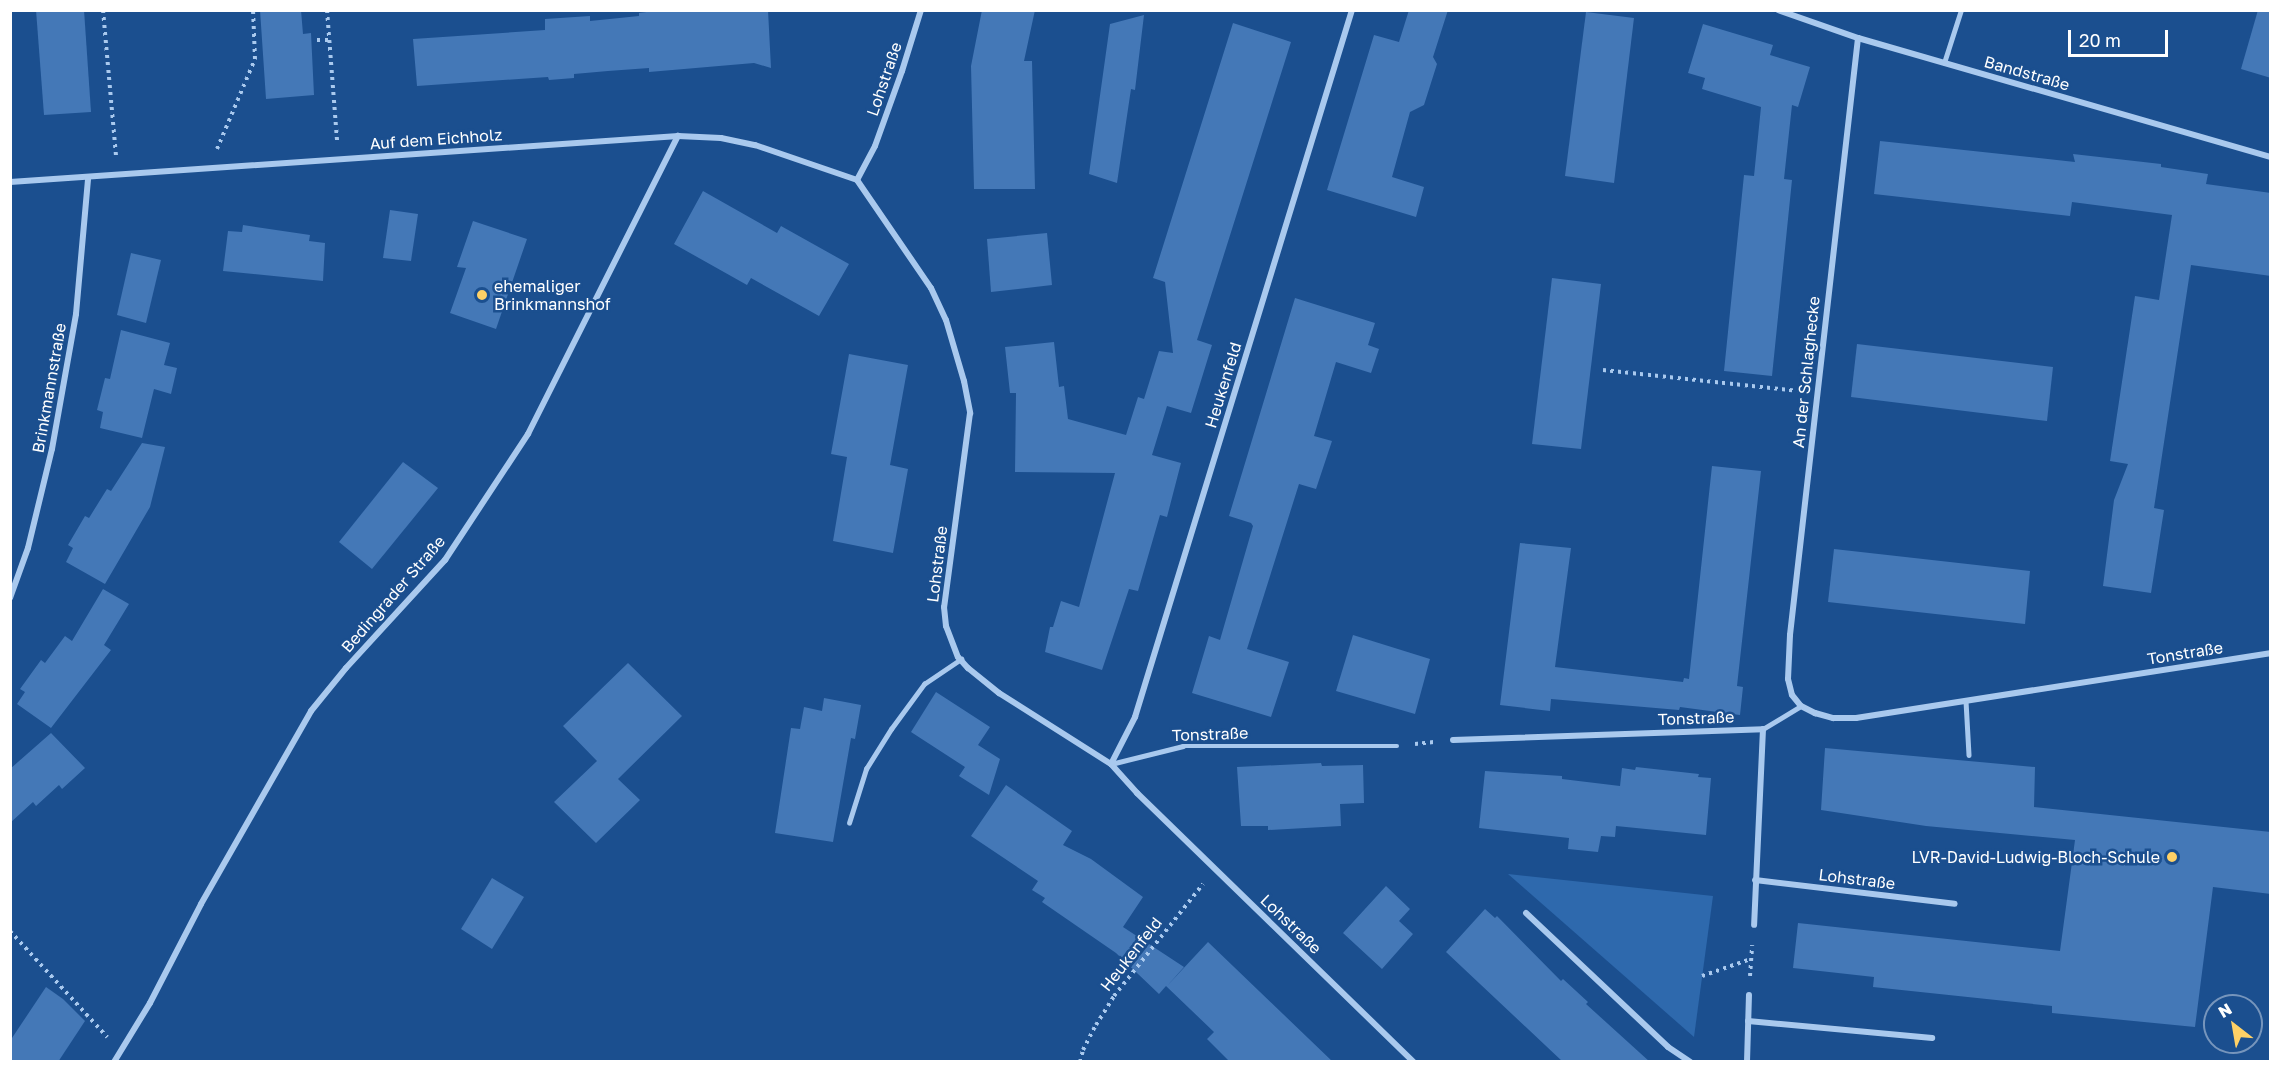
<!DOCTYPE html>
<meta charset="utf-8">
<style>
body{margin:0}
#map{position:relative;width:2281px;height:1072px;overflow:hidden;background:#1b4f8f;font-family:"Golos Text",sans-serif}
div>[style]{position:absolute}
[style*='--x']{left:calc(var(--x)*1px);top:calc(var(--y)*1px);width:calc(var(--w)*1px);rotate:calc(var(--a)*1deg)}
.green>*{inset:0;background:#2e69ad}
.building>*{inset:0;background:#4478b7}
.path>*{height:4px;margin-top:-2px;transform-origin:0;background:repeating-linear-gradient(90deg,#a9c9ee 0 3px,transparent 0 7.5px)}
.lane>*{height:4.5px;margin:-2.25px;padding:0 2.25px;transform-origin:2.25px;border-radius:2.25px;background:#a9c9ee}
.street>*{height:6px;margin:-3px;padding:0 3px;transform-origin:3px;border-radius:3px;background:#a9c9ee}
.dots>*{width:16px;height:16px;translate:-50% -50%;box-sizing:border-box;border:3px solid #1b4f8f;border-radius:50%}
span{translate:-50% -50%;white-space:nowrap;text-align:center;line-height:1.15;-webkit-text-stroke:5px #1b4f8f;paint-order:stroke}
.street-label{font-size:16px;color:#fff}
.poi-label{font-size:16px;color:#fff}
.left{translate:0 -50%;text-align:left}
.right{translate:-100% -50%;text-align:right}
.frame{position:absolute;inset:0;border:12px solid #fff;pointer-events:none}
.north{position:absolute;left:2203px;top:994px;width:60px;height:60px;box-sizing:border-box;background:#1b4f8f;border:2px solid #7695bc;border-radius:50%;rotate:329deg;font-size:16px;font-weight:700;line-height:24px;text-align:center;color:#fff}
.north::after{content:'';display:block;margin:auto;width:21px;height:27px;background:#ffd166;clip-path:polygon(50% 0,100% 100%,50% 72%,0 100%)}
.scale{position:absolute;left:2068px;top:30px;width:100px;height:27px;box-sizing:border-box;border:3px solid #fff;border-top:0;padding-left:8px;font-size:18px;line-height:21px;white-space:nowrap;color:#fff;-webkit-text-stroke:4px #1b4f8f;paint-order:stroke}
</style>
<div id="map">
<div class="green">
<i style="clip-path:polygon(1508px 874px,1713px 896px,1694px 1037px)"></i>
</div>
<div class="building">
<i style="clip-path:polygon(36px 10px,84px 10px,91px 112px,44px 115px)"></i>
<i style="clip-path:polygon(260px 10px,301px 10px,303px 34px,311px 33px,314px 95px,266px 99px)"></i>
<i style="clip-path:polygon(662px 10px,768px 10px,771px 68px,754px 63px,649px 72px,649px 68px,608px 71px,574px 74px,574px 78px,549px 80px,548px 77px,417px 86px,413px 39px,545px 30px,545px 19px,590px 16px,590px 21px,639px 16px,639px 13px)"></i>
<i style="clip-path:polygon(982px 10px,1035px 10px,1024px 61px,1032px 61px,1035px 189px,974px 189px,971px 66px)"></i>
<i style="clip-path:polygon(1409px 10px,1448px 10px,1433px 57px,1437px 64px,1424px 105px,1410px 112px,1392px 177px,1424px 187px,1416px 217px,1327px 190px,1374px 35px,1399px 42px)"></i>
<i style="clip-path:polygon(2258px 10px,2271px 10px,2271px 78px,2241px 69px)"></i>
<i style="clip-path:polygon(1586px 12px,1634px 18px,1614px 183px,1565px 176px)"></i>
<i style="clip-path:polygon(1144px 15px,1135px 90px,1131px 89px,1117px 183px,1089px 174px,1110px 24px)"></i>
<i style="clip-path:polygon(1233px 23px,1291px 42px,1197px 340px,1212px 345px,1191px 413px,1167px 406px,1152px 455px,1181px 463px,1167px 517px,1160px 515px,1138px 591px,1129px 589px,1102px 670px,1045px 652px,1050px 627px,1053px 627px,1061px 601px,1079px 607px,1115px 473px,1015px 472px,1016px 393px,1010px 393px,1005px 347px,1054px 342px,1059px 387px,1064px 386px,1068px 419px,1126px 435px,1138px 397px,1144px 399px,1159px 351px,1173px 353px,1165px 282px,1153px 278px)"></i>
<i style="clip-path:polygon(1703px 24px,1773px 45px,1770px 55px,1810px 67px,1798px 107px,1792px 105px,1784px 179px,1792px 180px,1772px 376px,1724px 371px,1744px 175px,1754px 176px,1761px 107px,1702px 89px,1705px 78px,1688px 73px)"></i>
<i style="clip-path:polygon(1880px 141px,2075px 162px,2073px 154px,2161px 164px,2161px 167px,2208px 174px,2206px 184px,2271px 193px,2271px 276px,2191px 265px,2154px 508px,2164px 510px,2151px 593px,2103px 586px,2114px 500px,2128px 464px,2110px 461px,2135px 296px,2159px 300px,2172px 215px,2072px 202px,2070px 216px,1874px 194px)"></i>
<i style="clip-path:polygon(703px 191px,777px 233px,781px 226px,849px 264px,819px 316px,751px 278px,747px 285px,674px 244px)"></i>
<i style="clip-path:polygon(390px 210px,418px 214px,411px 261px,383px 258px)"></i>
<i style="clip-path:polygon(473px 221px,527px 239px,496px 329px,450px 313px,466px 268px,457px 267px)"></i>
<i style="clip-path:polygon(243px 225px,310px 235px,309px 241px,325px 243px,323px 281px,223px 271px,228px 231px,242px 232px)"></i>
<i style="clip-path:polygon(1047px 233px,1052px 285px,991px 292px,987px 239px)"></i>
<i style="clip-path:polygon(131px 253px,161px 260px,146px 323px,117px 315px)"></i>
<i style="clip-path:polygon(1552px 278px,1601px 284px,1581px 449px,1532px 444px)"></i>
<i style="clip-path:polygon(1295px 298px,1375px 323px,1368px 345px,1379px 349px,1371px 373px,1336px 362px,1314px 436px,1332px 441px,1316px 489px,1299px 484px,1247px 649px,1289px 662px,1271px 717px,1192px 693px,1209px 636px,1220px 640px,1253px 526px,1251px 523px,1229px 516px)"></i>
<i style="clip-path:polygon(121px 330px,170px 343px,164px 365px,177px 368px,171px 394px,154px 389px,142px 438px,100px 428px,103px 412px,97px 410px,105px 378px,110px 379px)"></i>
<i style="clip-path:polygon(1857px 344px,2053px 367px,2047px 421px,1851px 397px)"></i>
<i style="clip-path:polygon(849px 354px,908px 365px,890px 465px,908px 469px,893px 553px,833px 541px,847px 457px,831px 454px)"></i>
<i style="clip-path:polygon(142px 443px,165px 447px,150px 507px,105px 584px,66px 562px,73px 548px,68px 545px,85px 516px,89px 518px,107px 489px,111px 491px)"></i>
<i style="clip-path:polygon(403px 462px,438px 488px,372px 569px,339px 542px)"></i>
<i style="clip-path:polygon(1712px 466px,1761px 471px,1737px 686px,1743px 687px,1740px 715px,1680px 707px,1679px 710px,1551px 699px,1550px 711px,1500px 705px,1520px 543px,1571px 548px,1555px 667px,1683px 682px,1684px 678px,1689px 679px)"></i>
<i style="clip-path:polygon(1834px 549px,2030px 571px,2025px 624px,1828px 602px)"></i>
<i style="clip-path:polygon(103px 589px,129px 604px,104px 645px,111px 650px,51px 728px,17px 704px,25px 692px,20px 689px,41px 660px,45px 663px,65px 636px,72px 641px)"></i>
<i style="clip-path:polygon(1353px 635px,1430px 659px,1415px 714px,1336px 691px)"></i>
<i style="clip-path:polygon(628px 663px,682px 716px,618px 779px,640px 800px,596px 843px,554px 802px,597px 761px,563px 726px)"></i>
<i style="clip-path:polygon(936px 692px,990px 727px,978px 745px,1000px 759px,989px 795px,959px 776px,965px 767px,911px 732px)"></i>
<i style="clip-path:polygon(824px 698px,861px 705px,855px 739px,851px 738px,833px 842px,775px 833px,791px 728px,800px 729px,804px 707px,822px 711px)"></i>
<i style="clip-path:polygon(51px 733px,85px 768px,62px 789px,59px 785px,36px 806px,33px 802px,10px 823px,10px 769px)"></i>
<i style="clip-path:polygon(1825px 748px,2035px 767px,2034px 807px,2271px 832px,2271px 894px,2213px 887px,2195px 1027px,2052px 1013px,2052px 1006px,1873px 987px,1874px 977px,1793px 968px,1798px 923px,2060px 951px,2075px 840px,1926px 826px,1821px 810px)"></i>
<i style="clip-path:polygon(1321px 763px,1322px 766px,1363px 765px,1364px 803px,1340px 804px,1341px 826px,1268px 830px,1268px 826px,1241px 826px,1237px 767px)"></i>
<i style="clip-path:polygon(1636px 767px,1699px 774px,1698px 777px,1711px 778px,1706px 835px,1616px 826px,1615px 837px,1601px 836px,1598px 852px,1568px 849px,1569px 838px,1479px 828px,1485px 771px,1562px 776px,1562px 779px,1620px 786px,1622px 768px,1635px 770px)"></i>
<i style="clip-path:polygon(1006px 785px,1072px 831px,1063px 845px,1091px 859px,1143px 897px,1123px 927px,1184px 967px,1167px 986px,1208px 942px,1333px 1062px,1230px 1062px,1207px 1039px,1214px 1032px,1166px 986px,1159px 994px,1116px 953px,1042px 902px,1045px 898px,1032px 890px,1038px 881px,971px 836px)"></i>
<i style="clip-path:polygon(492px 878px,524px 897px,492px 949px,461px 929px)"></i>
<i style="clip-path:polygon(1386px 886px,1410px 909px,1399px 921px,1413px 934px,1382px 969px,1343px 933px)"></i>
<i style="clip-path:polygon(1485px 909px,1495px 918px,1497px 916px,1561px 981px,1563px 979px,1588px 1002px,1586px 1004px,1650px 1062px,1563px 1062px,1446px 952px)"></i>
<i style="clip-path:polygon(46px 987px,63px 999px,85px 1021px,58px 1062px,10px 1062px,10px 1041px)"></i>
</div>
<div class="path">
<i style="--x:103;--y:10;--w:146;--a:84.9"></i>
<i style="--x:327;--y:10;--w:131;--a:85.6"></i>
<i style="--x:317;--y:40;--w:12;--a:0"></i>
<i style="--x:217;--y:149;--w:98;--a:-67.1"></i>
<i style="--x:255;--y:59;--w:49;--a:-92.3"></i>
<i style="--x:1603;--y:370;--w:197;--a:6.1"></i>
<i style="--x:1415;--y:744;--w:19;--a:-6"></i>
<i style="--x:10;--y:931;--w:144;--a:47.5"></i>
<i style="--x:1702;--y:976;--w:52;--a:-19.1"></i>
<i style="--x:1750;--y:976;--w:31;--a:-86"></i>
<i style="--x:1080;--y:1062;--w:12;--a:-76"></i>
<i style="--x:1083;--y:1050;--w:28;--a:-63"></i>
<i style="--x:1096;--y:1025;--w:34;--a:-58"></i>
<i style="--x:1114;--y:996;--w:143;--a:-51.5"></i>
</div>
<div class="lane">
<i style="--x:1944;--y:63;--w:56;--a:-72.2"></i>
<i style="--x:1966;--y:701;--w:54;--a:86.8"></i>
<i style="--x:1763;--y:729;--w:44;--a:-31.2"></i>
<i style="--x:1111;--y:764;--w:74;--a:-14"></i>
<i style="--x:1183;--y:746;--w:214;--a:0"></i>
<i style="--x:849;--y:823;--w:57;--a:-72.5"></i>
<i style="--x:866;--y:769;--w:47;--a:-58"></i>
<i style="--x:891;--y:729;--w:56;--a:-53.7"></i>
<i style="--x:924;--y:684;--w:45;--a:-34"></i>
</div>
<div class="street">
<i style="--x:1778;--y:10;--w:85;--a:19.3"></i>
<i style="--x:1858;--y:38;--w:429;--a:16.1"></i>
<i style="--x:1858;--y:38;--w:601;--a:96.5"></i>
<i style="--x:1790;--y:635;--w:44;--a:92.6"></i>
<i style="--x:1788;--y:679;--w:16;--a:76"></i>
<i style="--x:1792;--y:695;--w:14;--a:51"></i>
<i style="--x:1801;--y:706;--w:16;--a:27"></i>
<i style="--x:1815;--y:713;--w:19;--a:16"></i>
<i style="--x:1833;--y:718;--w:23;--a:0"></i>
<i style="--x:1856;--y:718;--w:419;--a:-8.9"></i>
<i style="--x:857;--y:180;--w:131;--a:55.6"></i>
<i style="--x:931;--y:288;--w:35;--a:65"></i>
<i style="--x:946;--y:320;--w:64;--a:73.6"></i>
<i style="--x:964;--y:381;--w:33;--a:79"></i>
<i style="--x:970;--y:413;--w:196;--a:97.6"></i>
<i style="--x:944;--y:607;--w:19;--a:84"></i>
<i style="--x:946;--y:626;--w:33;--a:69"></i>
<i style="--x:958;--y:657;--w:15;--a:48"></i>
<i style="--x:968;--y:668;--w:40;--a:39"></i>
<i style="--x:999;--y:693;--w:133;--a:32.4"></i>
<i style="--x:1111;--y:764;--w:39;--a:48"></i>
<i style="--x:1137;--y:793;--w:386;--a:44.2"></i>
<i style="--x:857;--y:180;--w:38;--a:-62"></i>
<i style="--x:875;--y:146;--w:80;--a:-70.2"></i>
<i style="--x:902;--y:71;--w:64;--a:-72.7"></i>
<i style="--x:10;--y:182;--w:670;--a:-3.94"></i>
<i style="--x:678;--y:136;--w:43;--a:2.7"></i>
<i style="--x:721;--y:138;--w:35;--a:12"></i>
<i style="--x:755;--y:145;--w:108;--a:18.9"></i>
<i style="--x:10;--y:598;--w:53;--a:-70.2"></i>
<i style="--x:28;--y:548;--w:102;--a:-76.4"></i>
<i style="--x:52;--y:449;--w:137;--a:-79.9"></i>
<i style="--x:76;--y:314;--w:136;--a:-84.9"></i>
<i style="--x:1453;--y:740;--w:310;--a:-2"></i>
<i style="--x:1763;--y:729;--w:196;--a:92.6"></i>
<i style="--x:1111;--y:764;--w:53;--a:-62.9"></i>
<i style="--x:1135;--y:717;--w:740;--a:-72.94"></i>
<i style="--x:1755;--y:880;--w:201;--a:6.8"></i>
<i style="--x:1526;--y:913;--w:195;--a:43.3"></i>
<i style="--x:1668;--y:1047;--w:27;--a:34"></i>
<i style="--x:1748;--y:1021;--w:185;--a:5.3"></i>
<i style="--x:114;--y:1062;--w:69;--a:-58.6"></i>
<i style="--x:150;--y:1003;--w:111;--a:-62.7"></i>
<i style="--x:201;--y:904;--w:222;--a:-60.3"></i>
<i style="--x:311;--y:711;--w:55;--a:-50.9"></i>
<i style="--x:346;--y:668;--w:147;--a:-47.5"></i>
<i style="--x:445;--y:560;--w:151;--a:-56.6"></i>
<i style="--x:528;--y:434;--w:334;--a:-63.3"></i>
<i style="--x:1747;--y:1062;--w:67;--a:-88.3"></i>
</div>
<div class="dots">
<i style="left:482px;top:295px;background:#ffd166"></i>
<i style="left:2172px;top:857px;background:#ffd166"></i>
</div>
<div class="street-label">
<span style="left:2027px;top:73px;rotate:16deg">Bandstraße</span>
<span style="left:884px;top:79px;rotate:-71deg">Lohstraße</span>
<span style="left:436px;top:139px;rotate:-4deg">Auf dem Eichholz</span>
<span style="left:1806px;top:372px;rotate:-84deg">An der Schlaghecke</span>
<span style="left:1223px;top:385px;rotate:-73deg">Heukenfeld</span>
<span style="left:49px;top:388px;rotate:-80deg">Brinkmannstraße</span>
<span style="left:937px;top:564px;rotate:-83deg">Lohstraße</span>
<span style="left:393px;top:594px;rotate:-49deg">Bedingrader Straße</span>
<span style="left:2185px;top:653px;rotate:-9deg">Tonstraße</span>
<span style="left:1696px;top:718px;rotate:-2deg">Tonstraße</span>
<span style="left:1210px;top:734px;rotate:-2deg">Tonstraße</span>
<span style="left:1857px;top:879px;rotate:7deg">Lohstraße</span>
<span style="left:1291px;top:924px;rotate:44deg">Lohstraße</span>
<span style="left:1131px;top:954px;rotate:-52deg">Heukenfeld</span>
</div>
<div class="poi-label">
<span class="left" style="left:494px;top:295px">ehemaliger<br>Brinkmannshof</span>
<span class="right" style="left:2160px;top:857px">LVR-David-Ludwig-Bloch-Schule</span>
</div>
<div class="frame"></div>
<div class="north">N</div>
<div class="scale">20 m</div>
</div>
